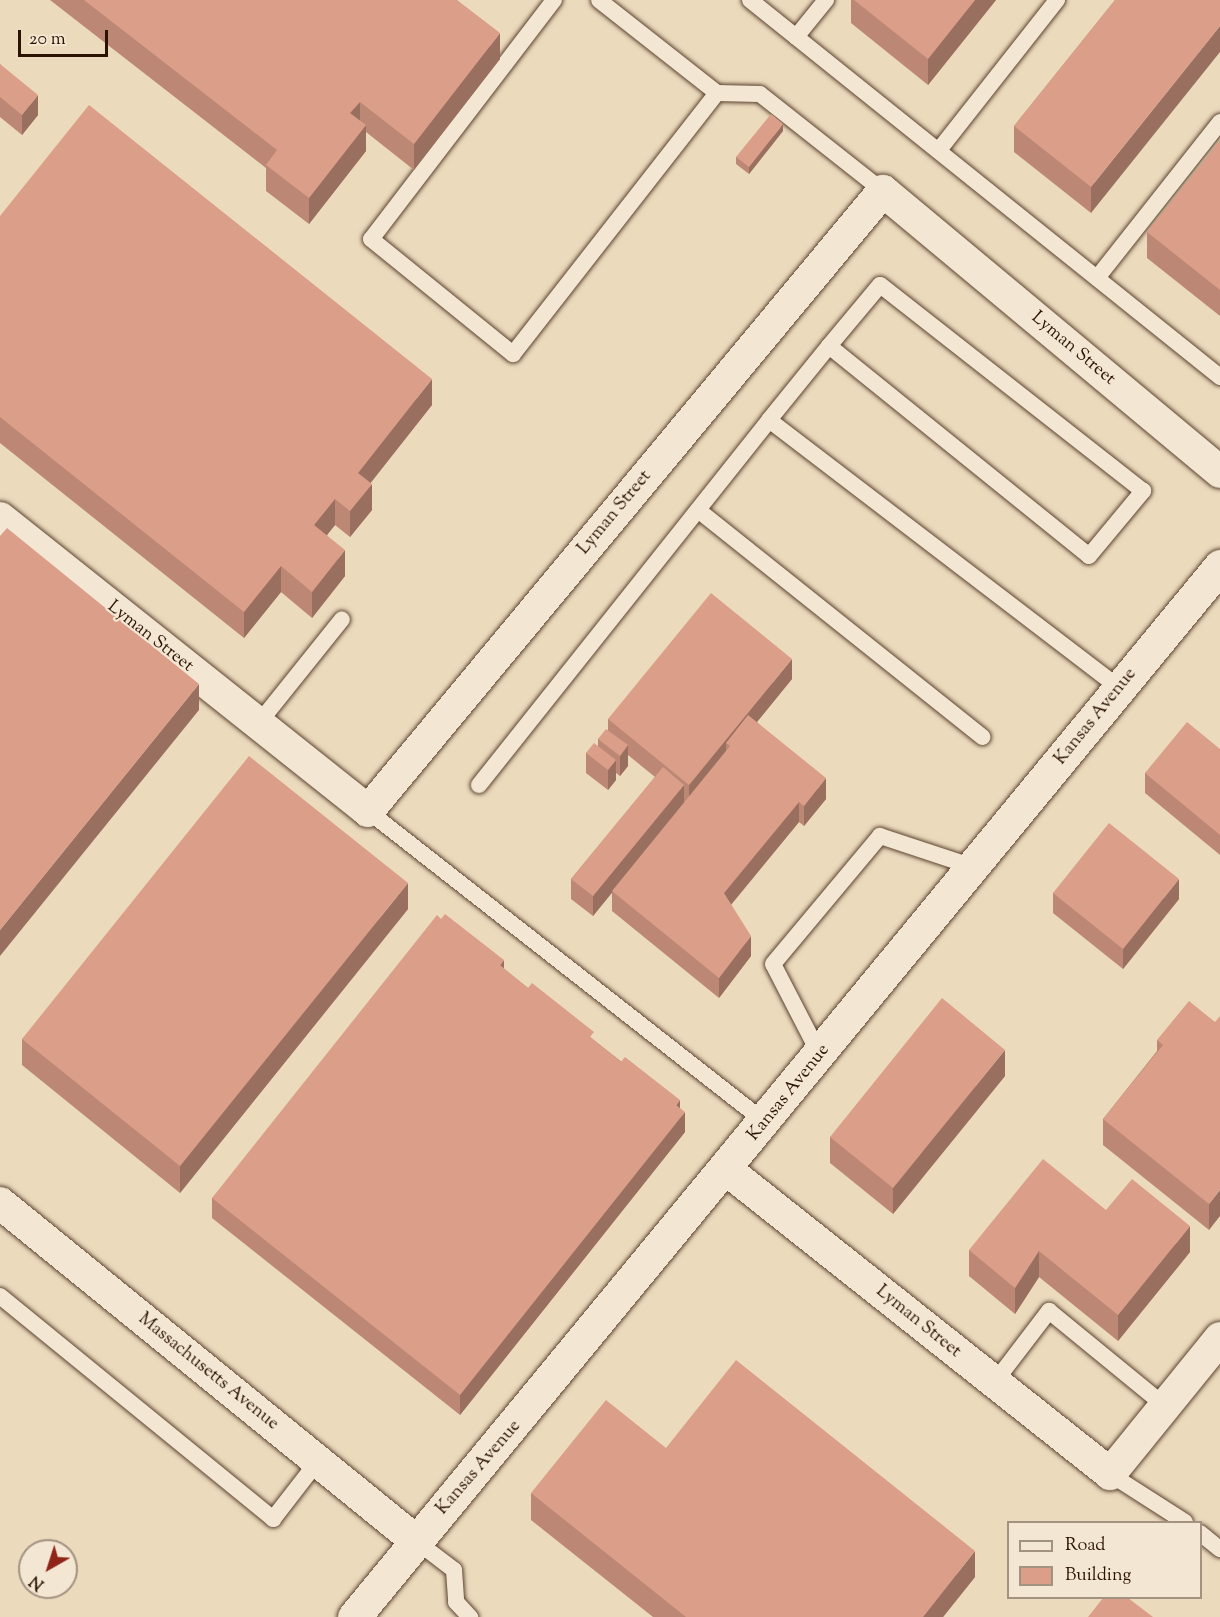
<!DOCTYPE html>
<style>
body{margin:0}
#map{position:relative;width:1220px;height:1617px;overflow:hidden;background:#ecdabd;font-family:"Sorts Mill Goudy",serif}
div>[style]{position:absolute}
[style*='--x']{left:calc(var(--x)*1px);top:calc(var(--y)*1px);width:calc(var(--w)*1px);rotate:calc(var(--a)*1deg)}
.roads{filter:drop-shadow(0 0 2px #5c4430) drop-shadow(0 0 2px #5c4430)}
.lane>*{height:16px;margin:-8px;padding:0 8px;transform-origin:8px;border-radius:8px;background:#f3e7d4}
.street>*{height:32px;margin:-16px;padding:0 16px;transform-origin:16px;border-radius:16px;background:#f3e7d4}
.secondary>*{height:33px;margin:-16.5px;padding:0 16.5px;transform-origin:16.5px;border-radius:16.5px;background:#f3e7d4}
.wall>*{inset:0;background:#bc8875}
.shaded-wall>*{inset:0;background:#996f5f}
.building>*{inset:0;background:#db9e88}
span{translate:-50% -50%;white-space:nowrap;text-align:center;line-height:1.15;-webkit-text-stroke:4.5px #f3e7d4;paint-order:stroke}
.street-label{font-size:18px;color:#2c1201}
.legend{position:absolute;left:1007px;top:1521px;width:195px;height:78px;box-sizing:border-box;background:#f3e7d4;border:2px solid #a39280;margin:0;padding:8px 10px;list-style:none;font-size:18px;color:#2c1201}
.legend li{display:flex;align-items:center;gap:12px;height:30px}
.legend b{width:30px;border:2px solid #a39280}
.north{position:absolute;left:18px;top:1539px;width:60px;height:60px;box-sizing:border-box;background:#f3e7d4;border:2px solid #a39280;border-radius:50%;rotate:219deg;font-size:16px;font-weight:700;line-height:24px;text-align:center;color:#2c1201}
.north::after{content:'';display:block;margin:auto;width:21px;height:27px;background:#8f2418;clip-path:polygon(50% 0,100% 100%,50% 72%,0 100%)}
.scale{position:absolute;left:18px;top:30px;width:90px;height:27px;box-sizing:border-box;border:3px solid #2c1201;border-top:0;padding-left:8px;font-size:18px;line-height:21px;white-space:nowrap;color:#2c1201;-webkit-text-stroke:4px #f3e7d4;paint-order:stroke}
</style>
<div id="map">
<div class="roads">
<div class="lane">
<i style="--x:554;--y:0;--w:301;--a:127.4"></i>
<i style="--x:371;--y:239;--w:183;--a:39"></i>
<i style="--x:513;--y:354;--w:331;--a:-52"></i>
<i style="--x:717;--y:93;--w:150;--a:-141.8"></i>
<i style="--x:750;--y:0;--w:603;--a:38.73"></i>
<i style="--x:796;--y:37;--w:48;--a:-51"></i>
<i style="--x:717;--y:93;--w:43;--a:1.3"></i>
<i style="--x:760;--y:94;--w:157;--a:38.3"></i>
<i style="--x:939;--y:150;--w:191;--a:-51.8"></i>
<i style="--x:1097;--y:278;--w:199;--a:-51.7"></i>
<i style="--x:829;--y:346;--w:334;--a:38.9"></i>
<i style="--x:1089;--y:556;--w:85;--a:-50.3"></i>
<i style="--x:1143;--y:491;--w:334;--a:-141.9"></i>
<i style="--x:880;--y:285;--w:80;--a:129.9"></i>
<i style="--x:829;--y:346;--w:95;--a:129"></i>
<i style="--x:769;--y:420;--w:441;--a:37.4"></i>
<i style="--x:698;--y:510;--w:364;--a:38.6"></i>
<i style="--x:258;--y:724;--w:134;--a:-51.3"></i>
<i style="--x:479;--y:785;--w:466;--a:-51.5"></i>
<i style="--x:368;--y:811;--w:504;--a:38.07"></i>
<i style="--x:820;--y:1055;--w:102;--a:-117.3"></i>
<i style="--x:773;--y:964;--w:167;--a:-50.1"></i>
<i style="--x:880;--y:836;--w:99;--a:18.3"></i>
<i style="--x:0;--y:1296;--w:353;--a:39.2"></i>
<i style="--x:273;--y:1519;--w:72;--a:-52.3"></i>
<i style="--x:994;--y:1383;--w:91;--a:-52.6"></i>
<i style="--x:1049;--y:1311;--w:150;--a:39.3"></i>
<i style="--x:1110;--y:1474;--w:89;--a:32.6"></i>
<i style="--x:1200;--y:1533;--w:26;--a:39"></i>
<i style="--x:416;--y:1541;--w:48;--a:37.3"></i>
<i style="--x:454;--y:1570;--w:32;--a:86"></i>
<i style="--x:456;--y:1602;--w:21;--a:47"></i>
</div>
<div class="street">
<i style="--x:0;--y:518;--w:470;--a:38.5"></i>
<i style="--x:368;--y:811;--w:806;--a:-50.29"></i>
<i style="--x:883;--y:191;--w:439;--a:39.8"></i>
<i style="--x:727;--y:1170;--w:489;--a:38.4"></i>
<i style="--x:1110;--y:1474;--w:175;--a:-51"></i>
<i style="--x:0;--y:1203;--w:536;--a:39.09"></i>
</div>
<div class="secondary">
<i style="--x:354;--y:1617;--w:1362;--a:-50.51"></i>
</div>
</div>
<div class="wall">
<i style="clip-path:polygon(50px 0,457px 0,500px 59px,414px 170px,366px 132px,366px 151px,309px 224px,266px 191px,266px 168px)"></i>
<i style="clip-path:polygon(851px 0,996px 0,928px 85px,851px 23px)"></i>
<i style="clip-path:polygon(1115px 0,1091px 213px,1014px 152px,1014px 126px)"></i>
<i style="clip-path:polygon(0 64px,38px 115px,22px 135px,0 117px)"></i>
<i style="clip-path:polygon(783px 131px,749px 174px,736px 164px,736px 157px)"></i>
<i style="clip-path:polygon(1220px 141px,1220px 316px,1147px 258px,1147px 232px)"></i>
<i style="clip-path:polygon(0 216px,432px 405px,370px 483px,372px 510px,350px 537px,335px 525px,327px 535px,345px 576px,312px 618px,281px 592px,244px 638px,0 443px)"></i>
<i style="clip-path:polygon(792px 679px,757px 722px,826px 799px,804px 826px,799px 822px,731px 905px,751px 956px,719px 998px,612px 911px,612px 892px,593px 916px,571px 899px,571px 879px,655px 777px,628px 755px,628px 766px,620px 776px,616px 773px,616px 780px,608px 790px,586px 773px,586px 753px,598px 746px,598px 739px,608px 730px,608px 719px)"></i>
<i style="clip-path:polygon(1220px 749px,1220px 855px,1145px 793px,1145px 773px)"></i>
<i style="clip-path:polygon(1053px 893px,1179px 899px,1123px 969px,1053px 913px)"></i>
<i style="clip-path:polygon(408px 909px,180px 1193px,22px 1065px,22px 1039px)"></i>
<i style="clip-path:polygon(504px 969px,680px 1108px,685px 1132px,460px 1415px,212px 1218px,212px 1198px)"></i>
<i style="clip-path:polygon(1215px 1022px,1209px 1230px,1103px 1145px,1103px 1119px,1157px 1051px,1157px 1040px)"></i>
<i style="clip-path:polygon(1005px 1076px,893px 1214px,830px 1163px,830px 1137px)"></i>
<i style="clip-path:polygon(1106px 1210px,1190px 1252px,1118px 1341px,1039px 1277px,1015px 1314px,969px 1276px,969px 1250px)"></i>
<i style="clip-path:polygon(531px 1493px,975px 1577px,943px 1617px,653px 1617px,531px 1520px)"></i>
</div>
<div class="shaded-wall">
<i style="clip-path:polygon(975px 0,996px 0,928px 85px,928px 59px)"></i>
<i style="clip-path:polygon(1220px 26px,1220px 52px,1091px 213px,1091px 187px)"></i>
<i style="clip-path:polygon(500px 33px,500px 59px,414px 170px,414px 144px)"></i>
<i style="clip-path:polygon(38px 95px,38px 115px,22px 135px,22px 115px)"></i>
<i style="clip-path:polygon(360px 102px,360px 128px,350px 113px)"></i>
<i style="clip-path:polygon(783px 124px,783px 131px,749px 174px,749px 167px)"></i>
<i style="clip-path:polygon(366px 125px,366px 151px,309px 224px,309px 198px)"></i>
<i style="clip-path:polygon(432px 379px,432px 405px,358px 499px,358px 473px)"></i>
<i style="clip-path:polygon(372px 484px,372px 510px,350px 537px,350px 511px)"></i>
<i style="clip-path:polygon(335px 499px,335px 525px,314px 551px,314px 525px)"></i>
<i style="clip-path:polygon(345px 550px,345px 576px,312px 618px,312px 592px)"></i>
<i style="clip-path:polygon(281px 566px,281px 592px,244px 638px,244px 612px)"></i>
<i style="clip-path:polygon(792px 659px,792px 679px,730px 755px,730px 746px,726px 743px,726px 760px,689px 805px,689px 785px)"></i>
<i style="clip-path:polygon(199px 684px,199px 710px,0 956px,0 930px)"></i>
<i style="clip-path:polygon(628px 745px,628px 766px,620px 776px,620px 756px)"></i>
<i style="clip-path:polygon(616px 760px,616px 780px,608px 790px,608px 770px)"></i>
<i style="clip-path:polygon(826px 778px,826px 799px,804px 826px,804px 806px)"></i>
<i style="clip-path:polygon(684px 785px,684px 805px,593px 916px,593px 896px)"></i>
<i style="clip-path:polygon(799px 802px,799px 822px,724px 913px,724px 893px)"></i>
<i style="clip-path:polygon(1179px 879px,1179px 899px,1123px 969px,1123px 949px)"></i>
<i style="clip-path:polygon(408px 883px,408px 909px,180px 1193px,180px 1166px)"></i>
<i style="clip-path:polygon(751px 936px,751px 956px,719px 998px,719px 978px)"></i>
<i style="clip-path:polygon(504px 960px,504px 980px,500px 965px)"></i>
<i style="clip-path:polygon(1005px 1050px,1005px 1076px,893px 1214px,893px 1188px)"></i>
<i style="clip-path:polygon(680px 1100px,680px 1118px,685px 1112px,685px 1132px,460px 1415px,460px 1395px)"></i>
<i style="clip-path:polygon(1220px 1190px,1220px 1216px,1209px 1230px,1209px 1204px)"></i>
<i style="clip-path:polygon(1190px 1226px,1190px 1252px,1118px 1341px,1118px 1315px)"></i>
<i style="clip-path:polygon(1039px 1251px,1039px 1277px,1015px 1314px,1015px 1288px)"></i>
<i style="clip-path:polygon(975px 1551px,975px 1577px,943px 1617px,923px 1617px)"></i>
</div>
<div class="building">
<i style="clip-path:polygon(84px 0,457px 0,500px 33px,414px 144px,360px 102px,350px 113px,366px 125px,309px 198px,266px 165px,277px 150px)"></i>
<i style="clip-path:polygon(854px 0,975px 0,928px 59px)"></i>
<i style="clip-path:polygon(1115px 0,1220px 0,1220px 26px,1091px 187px,1014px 126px)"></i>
<i style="clip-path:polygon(0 64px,38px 95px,22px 115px,0 97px)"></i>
<i style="clip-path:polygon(89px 105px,432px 379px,358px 473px,372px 484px,350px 511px,335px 499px,314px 525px,345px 550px,312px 592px,281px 566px,244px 612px,0 417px,0 216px)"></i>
<i style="clip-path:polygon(771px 114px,783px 124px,749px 167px,736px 157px)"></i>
<i style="clip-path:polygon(1220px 141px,1220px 290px,1147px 232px)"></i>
<i style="clip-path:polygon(7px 528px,199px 684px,0 930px,0 536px)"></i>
<i style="clip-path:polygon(711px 593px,792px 659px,689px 785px,608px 719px)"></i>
<i style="clip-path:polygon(748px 715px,826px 778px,804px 806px,799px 802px,724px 893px,751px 936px,719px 978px,612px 891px,730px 746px,726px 743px)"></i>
<i style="clip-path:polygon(1187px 722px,1220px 749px,1220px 835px,1145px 773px)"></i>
<i style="clip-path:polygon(606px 729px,628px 745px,620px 756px,598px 739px)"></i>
<i style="clip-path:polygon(594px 743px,616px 760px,608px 770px,586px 753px)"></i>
<i style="clip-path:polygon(249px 756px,408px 883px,180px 1166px,22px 1039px)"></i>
<i style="clip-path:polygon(663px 767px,684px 785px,593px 896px,571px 879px)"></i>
<i style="clip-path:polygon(1109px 823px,1179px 879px,1123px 949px,1053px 893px)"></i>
<i style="clip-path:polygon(445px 914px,504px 960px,500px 965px,528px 988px,532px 983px,594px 1032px,590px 1037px,621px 1062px,625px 1057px,680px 1100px,676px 1105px,685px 1112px,460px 1395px,212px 1198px,437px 915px,441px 919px)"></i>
<i style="clip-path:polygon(942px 998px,1005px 1050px,893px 1188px,830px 1137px)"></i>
<i style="clip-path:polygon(1189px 1001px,1215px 1022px,1220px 1016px,1220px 1190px,1209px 1204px,1103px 1119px,1163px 1045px,1157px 1040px)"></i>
<i style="clip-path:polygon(1043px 1159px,1106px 1210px,1132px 1179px,1190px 1226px,1118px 1315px,1039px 1251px,1015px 1288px,969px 1250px)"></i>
<i style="clip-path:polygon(736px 1360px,975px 1551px,923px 1617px,686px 1617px,531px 1493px,606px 1400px,666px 1448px)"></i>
<i style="clip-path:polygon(1103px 1598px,1128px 1598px,1153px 1617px,1088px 1617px)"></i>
</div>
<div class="street-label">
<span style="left:1073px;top:349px;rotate:40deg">Lyman Street</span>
<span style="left:615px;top:513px;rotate:-50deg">Lyman Street</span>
<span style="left:150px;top:637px;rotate:38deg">Lyman Street</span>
<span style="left:1096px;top:717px;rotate:-51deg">Kansas Avenue</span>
<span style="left:789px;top:1093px;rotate:-51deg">Kansas Avenue</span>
<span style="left:918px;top:1322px;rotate:39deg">Lyman Street</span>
<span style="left:208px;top:1372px;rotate:39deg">Massachusetts Avenue</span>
<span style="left:479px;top:1468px;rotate:-49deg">Kansas Avenue</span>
</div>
<ul class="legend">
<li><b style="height:8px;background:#f3e7d4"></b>Road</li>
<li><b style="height:16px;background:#db9e88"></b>Building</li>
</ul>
<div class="north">N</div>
<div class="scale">20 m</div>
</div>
